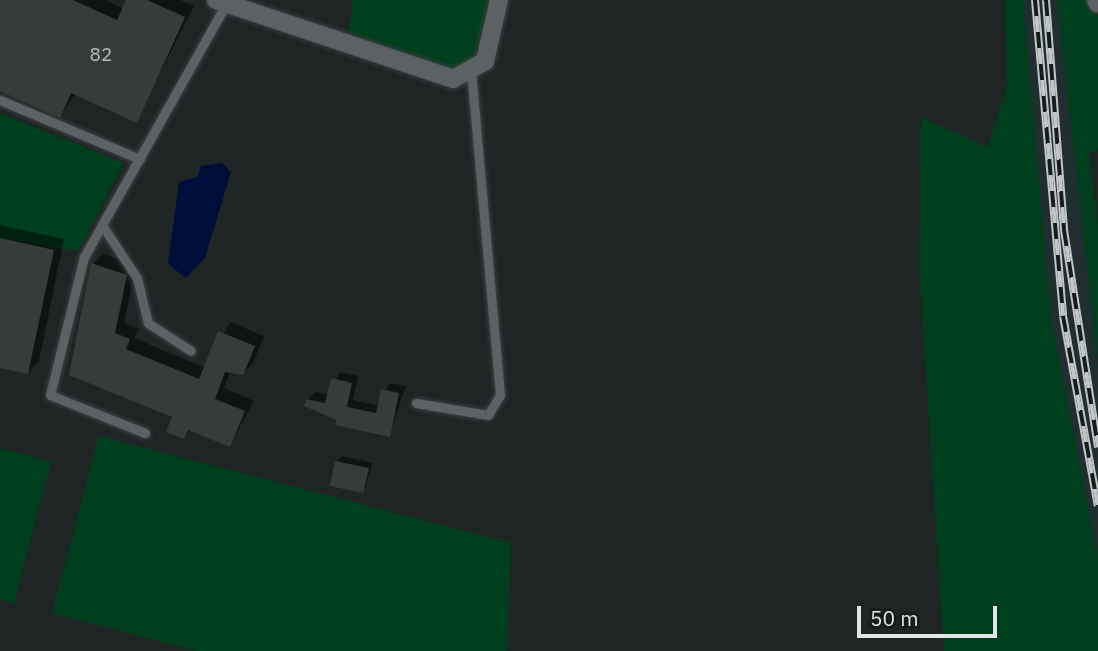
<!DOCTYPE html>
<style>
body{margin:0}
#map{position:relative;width:1098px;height:651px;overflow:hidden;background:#1f2425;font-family:"IBM Plex Sans",sans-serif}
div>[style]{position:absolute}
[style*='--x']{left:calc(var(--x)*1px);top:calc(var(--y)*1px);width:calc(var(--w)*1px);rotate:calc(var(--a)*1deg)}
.built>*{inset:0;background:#212e30}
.green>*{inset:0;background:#003f1d}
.water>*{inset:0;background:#000f39}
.shadow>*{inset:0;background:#0007}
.building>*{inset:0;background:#373c3b}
.roads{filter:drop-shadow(0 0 2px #3d4142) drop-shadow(0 0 2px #3d4142)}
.service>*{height:9px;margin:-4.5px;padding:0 4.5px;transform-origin:4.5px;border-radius:4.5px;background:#5c6263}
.minor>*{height:18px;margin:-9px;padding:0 9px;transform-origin:9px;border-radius:9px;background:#5c6263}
.rail>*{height:8px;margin-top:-4px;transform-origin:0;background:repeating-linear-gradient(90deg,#161b1b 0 16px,#c1c5c6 0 32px);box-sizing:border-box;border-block:2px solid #c1c5c6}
span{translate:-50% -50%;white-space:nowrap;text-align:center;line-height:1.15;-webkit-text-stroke:6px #161b1b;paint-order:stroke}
.number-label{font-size:19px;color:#b7bbbb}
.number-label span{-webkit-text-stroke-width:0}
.scale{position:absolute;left:857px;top:606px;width:140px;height:32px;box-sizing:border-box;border:4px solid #e2e5e6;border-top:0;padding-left:9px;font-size:21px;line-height:24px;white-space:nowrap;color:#e2e5e6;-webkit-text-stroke:5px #161b1b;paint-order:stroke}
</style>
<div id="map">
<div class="built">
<i style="clip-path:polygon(1023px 0,1057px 0,1098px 363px,1098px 558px,1051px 319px)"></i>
</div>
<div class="green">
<i style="clip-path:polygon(353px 0,498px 0,495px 21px,467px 65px,440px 71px,347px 45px)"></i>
<i style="clip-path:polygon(1005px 0,1023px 0,1051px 319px,1098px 558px,1098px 651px,944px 651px,919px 267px,921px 117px,988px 147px,1007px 86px)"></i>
<i style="clip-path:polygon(1057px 0,1088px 0,1098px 17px,1098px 151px,1089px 152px,1098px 228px,1098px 363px)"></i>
<i style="clip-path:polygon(0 113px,124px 163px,78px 251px,0 238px)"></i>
<i style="clip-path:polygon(99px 436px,511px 543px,507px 651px,197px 651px,52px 613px)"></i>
<i style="clip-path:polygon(0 448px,51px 462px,14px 604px,0 600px)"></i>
</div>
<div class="water">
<i style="clip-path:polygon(222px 163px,231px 172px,205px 258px,186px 278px,168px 264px,179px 182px,197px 177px,201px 166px)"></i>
</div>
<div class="shadow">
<i style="clip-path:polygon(0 0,105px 0,124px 9px,128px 0,180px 0,194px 6px,136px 120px,76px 93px,60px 116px,0 89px)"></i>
<i style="clip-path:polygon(0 225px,64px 239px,39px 361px,28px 372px,0 367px)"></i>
<i style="clip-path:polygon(103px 254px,136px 265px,124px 323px,139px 329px,134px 338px,205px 368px,230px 322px,264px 336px,253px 363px,243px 373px,230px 371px,224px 388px,254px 401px,230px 445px,192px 429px,184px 437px,174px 416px,71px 374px,93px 264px)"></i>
<i style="clip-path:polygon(340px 372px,358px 376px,353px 400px,379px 406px,390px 383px,406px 386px,389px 435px,308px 400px,315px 392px,329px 395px)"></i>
<i style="clip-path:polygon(342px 456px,373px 463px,363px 491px,337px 461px)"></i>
</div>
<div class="building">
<i style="clip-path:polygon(0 0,73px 0,117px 20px,126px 0,147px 0,185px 17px,137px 123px,71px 93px,60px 118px,0 91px)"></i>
<i style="clip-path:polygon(0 238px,54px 250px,28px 374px,0 368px)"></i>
<i style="clip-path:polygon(91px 263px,127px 275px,115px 333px,130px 339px,126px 349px,199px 379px,218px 331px,255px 346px,243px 375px,225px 372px,215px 399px,245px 411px,230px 447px,188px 430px,184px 439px,166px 432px,172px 417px,69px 375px)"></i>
<i style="clip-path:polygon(331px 378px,352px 383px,347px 407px,376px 413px,381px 389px,399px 393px,390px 437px,335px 425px,337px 420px,304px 406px,306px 399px,325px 403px)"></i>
<i style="clip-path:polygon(335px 461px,369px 468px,363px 493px,330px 486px)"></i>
</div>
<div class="roads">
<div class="service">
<i style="--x:0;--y:100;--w:152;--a:22.9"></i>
<i style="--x:102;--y:225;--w:64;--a:56.6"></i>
<i style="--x:137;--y:278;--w:46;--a:76.3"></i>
<i style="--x:148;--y:323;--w:51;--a:33.1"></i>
<i style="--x:416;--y:403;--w:73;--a:9.5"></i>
<i style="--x:488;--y:415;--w:23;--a:-59"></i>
<i style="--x:500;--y:395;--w:323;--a:-95.1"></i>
<i style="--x:145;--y:433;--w:102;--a:-158.2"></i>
<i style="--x:50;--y:395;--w:142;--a:-76.2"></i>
<i style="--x:84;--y:257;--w:290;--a:-60.7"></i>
</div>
<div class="minor">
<i style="--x:216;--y:0;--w:250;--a:18.4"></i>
<i style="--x:453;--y:79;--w:37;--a:-29"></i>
<i style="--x:485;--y:61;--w:63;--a:-77.1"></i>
<i style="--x:1096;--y:0;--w:4;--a:63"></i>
</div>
</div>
<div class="rail">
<i style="--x:1035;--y:0;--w:317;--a:84.9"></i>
<i style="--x:1063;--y:316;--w:193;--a:79.6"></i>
<i style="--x:1046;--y:0;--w:231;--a:85.5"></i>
<i style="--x:1064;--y:230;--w:220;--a:81.1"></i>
</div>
<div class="number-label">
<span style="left:101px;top:55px">82</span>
</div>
<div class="scale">50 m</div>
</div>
